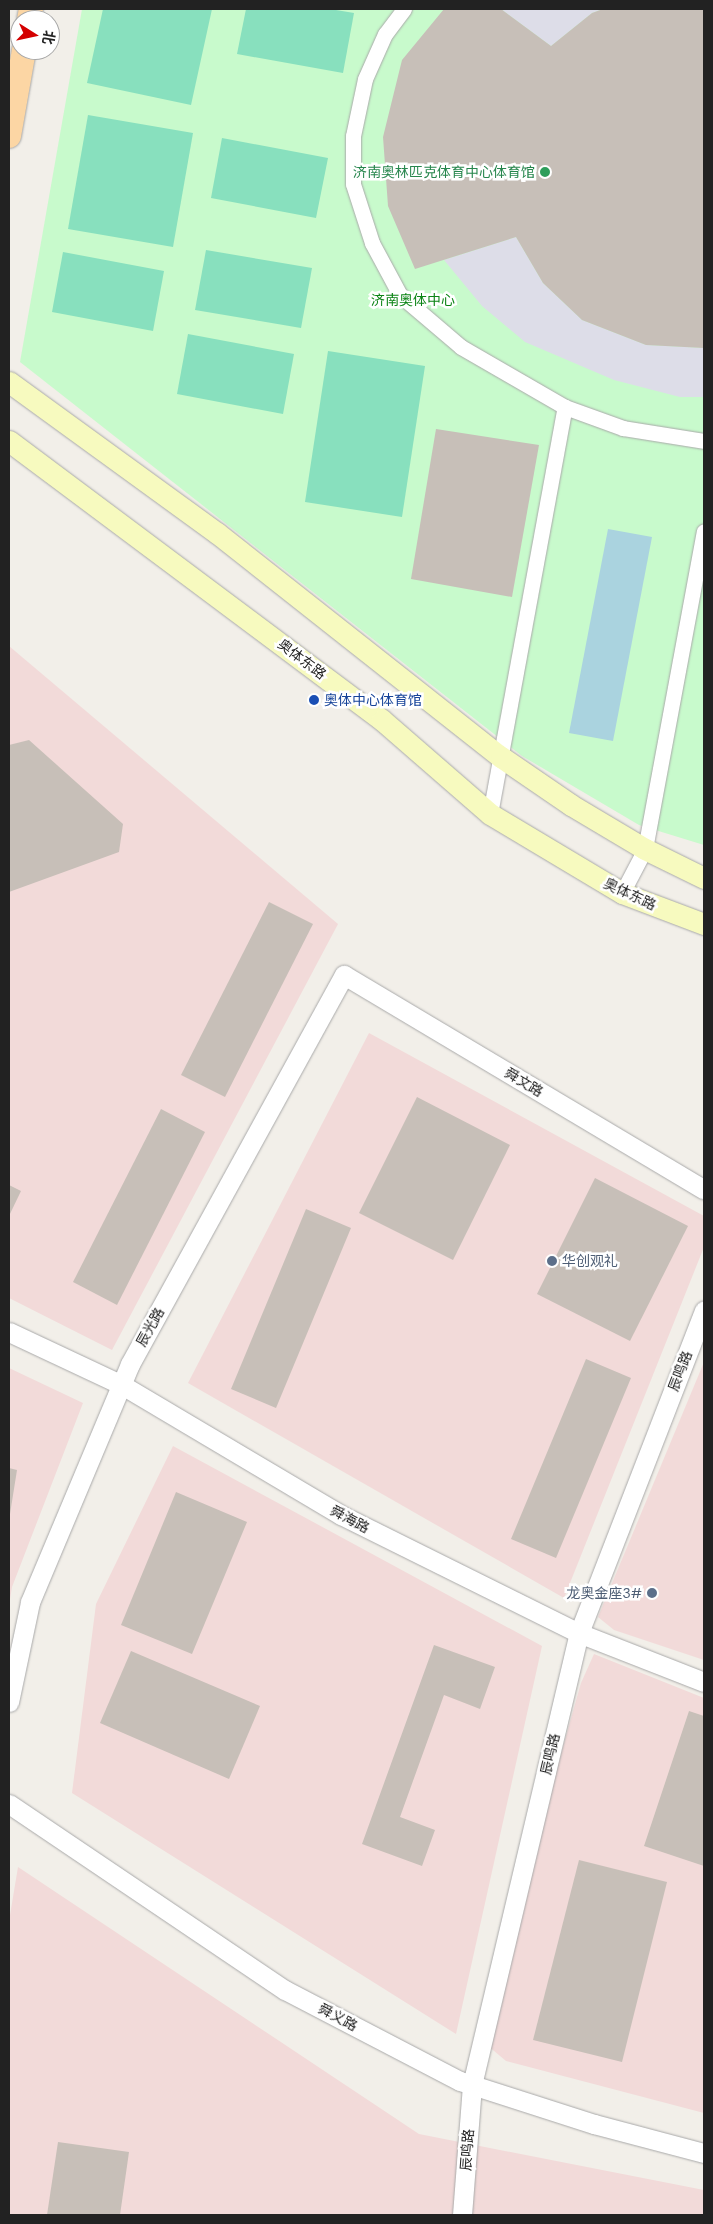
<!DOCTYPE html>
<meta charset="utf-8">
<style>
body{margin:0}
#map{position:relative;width:713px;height:2224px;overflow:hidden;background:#f2efe9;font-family:"DM Sans","Noto Sans SC",sans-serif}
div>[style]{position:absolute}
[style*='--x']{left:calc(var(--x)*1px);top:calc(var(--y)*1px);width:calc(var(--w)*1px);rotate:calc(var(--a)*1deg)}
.commercial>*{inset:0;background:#f2dad9}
.park>*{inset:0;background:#c8facc}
.pitch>*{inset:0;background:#88e0be}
.plaza>*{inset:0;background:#dddde8}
.water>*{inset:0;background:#aad3df}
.building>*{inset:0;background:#c7bfb8}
.roads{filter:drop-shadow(0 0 1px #a9a9a9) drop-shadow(0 0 1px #a9a9a9)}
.minor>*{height:15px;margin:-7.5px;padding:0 7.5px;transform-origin:7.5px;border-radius:7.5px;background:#fff}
.tertiary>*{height:19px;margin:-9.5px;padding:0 9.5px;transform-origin:9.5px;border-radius:9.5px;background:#fff}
.secondary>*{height:21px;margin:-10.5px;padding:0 10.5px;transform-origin:10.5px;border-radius:10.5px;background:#f7fabf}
.primary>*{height:24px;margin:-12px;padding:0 12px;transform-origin:12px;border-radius:12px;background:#fcd6a4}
.dots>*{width:14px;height:14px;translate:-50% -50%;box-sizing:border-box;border:2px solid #fff;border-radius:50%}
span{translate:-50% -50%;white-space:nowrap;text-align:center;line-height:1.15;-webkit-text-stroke:5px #fff;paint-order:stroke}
.leisure-label{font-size:14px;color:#27864d}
.right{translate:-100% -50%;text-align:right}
.park-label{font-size:14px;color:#0c8416}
.street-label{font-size:14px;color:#222}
.transit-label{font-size:14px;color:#164399}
.left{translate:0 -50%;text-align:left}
.service-label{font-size:14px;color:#4e5e75}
.frame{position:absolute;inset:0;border:10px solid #222;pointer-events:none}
.north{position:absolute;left:10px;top:10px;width:50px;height:50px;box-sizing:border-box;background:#fff;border:1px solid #a7a7a7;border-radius:50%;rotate:100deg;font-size:14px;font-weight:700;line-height:20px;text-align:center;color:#222}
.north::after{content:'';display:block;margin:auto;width:18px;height:22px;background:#d40000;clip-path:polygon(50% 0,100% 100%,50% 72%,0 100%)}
</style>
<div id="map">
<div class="commercial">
<i style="clip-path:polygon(9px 646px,338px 924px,112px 1350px,9px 1298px)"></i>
<i style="clip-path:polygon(369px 1033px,704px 1216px,704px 1247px,564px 1598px,188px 1383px)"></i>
<i style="clip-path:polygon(704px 1362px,704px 1660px,614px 1630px,598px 1617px)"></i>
<i style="clip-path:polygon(9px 1368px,83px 1403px,12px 1587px,9px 1605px)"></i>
<i style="clip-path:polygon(173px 1446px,542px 1646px,456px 2034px,72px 1793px,96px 1604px)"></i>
<i style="clip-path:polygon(594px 1654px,704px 1698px,704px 2113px,506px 2061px,487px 2045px,536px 1842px,581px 1683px)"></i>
<i style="clip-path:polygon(18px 1867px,419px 2134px,704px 2190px,704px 2215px,9px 2215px,9px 1921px)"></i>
</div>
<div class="park">
<i style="clip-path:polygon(82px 9px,704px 9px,704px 845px,639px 825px,522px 756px,20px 362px)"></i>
</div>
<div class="pitch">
<i style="clip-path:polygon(103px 9px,212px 9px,191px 105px,87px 83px)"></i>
<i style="clip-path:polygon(246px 9px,330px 9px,354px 13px,343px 73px,237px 54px)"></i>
<i style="clip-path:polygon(88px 115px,193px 133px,173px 247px,68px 229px)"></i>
<i style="clip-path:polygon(222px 138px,328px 158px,316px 218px,211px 198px)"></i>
<i style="clip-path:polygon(206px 250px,312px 268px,301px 328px,195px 310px)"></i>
<i style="clip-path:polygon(63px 252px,164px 271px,153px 331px,52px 312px)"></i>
<i style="clip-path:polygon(188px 334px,294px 354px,283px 414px,177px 394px)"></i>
<i style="clip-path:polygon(328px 351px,425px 366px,402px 517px,305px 502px)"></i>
</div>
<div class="plaza">
<i style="clip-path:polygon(501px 9px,603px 9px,592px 13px,551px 46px)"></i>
<i style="clip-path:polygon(516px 237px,543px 283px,582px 320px,646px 345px,704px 348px,704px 397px,680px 397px,614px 380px,525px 342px,482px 306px,444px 260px)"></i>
</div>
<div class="water">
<i style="clip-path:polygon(608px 529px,652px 537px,613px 741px,569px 733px)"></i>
</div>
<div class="building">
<i style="clip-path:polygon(444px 9px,501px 9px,551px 46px,592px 13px,603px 9px,704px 9px,704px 348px,646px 345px,582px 320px,543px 283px,516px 237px,415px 269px,388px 206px,383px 137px,402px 60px)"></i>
<i style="clip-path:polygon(436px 429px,539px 445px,512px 597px,411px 579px)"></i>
<i style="clip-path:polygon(29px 740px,123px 824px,119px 852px,9px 892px,9px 745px)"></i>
<i style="clip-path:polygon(269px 902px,313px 924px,225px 1097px,181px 1075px)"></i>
<i style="clip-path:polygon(417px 1097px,510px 1145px,453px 1260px,359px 1213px)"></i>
<i style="clip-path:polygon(161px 1109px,205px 1132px,117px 1305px,73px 1282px)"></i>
<i style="clip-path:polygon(595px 1178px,688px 1226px,630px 1341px,537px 1294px)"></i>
<i style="clip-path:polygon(9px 1185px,21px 1191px,9px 1216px)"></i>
<i style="clip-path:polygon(306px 1209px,351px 1228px,276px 1408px,231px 1389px)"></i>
<i style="clip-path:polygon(586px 1359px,631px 1378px,556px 1558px,511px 1539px)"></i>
<i style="clip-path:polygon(9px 1468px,17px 1470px,10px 1514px,9px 1514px)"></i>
<i style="clip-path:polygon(176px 1492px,247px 1522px,192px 1654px,121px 1625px)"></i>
<i style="clip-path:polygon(434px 1645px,495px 1667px,480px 1709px,444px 1695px,400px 1817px,435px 1830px,422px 1866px,362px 1844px)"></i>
<i style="clip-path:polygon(131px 1651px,260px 1706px,229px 1779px,100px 1723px)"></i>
<i style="clip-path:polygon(689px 1711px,704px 1716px,704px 1866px,644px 1846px)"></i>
<i style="clip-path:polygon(579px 1860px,667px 1882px,622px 2062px,533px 2040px)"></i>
<i style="clip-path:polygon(58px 2142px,129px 2152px,120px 2215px,47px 2215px)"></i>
</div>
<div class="roads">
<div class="minor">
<i style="--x:404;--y:9;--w:31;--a:127"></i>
<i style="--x:385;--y:34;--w:49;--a:114"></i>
<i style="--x:365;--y:79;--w:58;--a:101.9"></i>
<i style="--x:353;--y:136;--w:48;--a:90"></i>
<i style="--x:353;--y:184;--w:62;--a:72.1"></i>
<i style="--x:372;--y:243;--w:59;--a:61.7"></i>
<i style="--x:400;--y:295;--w:80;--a:40.4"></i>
<i style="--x:461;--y:347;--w:120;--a:30"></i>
<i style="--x:565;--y:407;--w:62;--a:19.9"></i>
<i style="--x:623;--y:428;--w:82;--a:9.1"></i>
<i style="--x:490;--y:814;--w:414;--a:-79.6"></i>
<i style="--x:622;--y:893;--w:50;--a:-62.4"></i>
<i style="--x:645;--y:849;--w:323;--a:-79.5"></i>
</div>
<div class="tertiary">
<i style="--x:9;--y:1332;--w:125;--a:25.1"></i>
<i style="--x:122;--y:1385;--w:255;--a:30.7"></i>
<i style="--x:341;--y:1515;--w:266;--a:26.4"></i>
<i style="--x:579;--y:1633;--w:134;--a:21.4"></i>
<i style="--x:9;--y:1702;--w:102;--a:-78.1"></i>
<i style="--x:30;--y:1602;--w:258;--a:-67.2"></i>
<i style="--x:130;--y:1364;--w:444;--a:-61.2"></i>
<i style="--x:344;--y:975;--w:419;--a:30.8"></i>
<i style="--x:9;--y:1804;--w:333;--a:34"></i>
<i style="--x:285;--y:1990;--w:197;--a:27.5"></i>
<i style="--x:460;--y:2081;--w:141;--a:17.8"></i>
<i style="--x:594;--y:2124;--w:114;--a:14.8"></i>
<i style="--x:462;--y:2215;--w:130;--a:-85.6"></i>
<i style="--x:472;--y:2085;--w:464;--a:-76.7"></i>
<i style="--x:579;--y:1633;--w:346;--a:-68.8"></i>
</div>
<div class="secondary">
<i style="--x:9;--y:382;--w:257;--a:36"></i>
<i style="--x:217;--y:533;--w:362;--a:38.3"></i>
<i style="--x:501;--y:757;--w:85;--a:34.4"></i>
<i style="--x:571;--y:805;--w:86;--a:30.7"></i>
<i style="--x:645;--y:849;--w:66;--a:26.2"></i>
<i style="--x:9;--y:441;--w:466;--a:36.8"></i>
<i style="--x:382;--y:720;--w:143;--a:41"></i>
<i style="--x:490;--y:814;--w:154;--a:30.9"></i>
<i style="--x:622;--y:893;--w:88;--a:20.7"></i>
</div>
<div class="primary">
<i style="--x:29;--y:20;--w:11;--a:-80"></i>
<i style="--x:9;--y:136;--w:87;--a:-80.1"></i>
</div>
</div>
<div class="dots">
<i style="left:545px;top:172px;background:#2e9e5b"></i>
<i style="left:314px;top:700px;background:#1a4fb4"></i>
<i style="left:552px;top:1261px;background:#5c6f8a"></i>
<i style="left:652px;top:1593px;background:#5c6f8a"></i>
</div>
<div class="leisure-label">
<span class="right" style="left:535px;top:172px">济南奥林匹克体育中心体育馆</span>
</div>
<div class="park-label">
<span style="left:413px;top:300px">济南奥体中心</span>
</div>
<div class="street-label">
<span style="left:302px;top:659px;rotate:37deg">奥体东路</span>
<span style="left:630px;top:894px;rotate:25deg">奥体东路</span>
<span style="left:524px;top:1082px;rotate:31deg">舜文路</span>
<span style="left:150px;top:1327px;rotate:-61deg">辰光路</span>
<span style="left:680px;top:1371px;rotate:-69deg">辰鸣路</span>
<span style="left:350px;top:1519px;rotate:28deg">舜海路</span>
<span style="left:550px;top:1754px;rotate:-77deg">辰鸣路</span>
<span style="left:338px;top:2017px;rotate:28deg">舜义路</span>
<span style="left:467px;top:2150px;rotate:-86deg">辰鸣路</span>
</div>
<div class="transit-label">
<span class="left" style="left:324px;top:700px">奥体中心体育馆</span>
</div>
<div class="service-label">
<span class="left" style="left:562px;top:1261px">华创观礼</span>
<span class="right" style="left:642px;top:1593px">龙奥金座3#</span>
</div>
<div class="frame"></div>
<div class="north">北</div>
</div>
